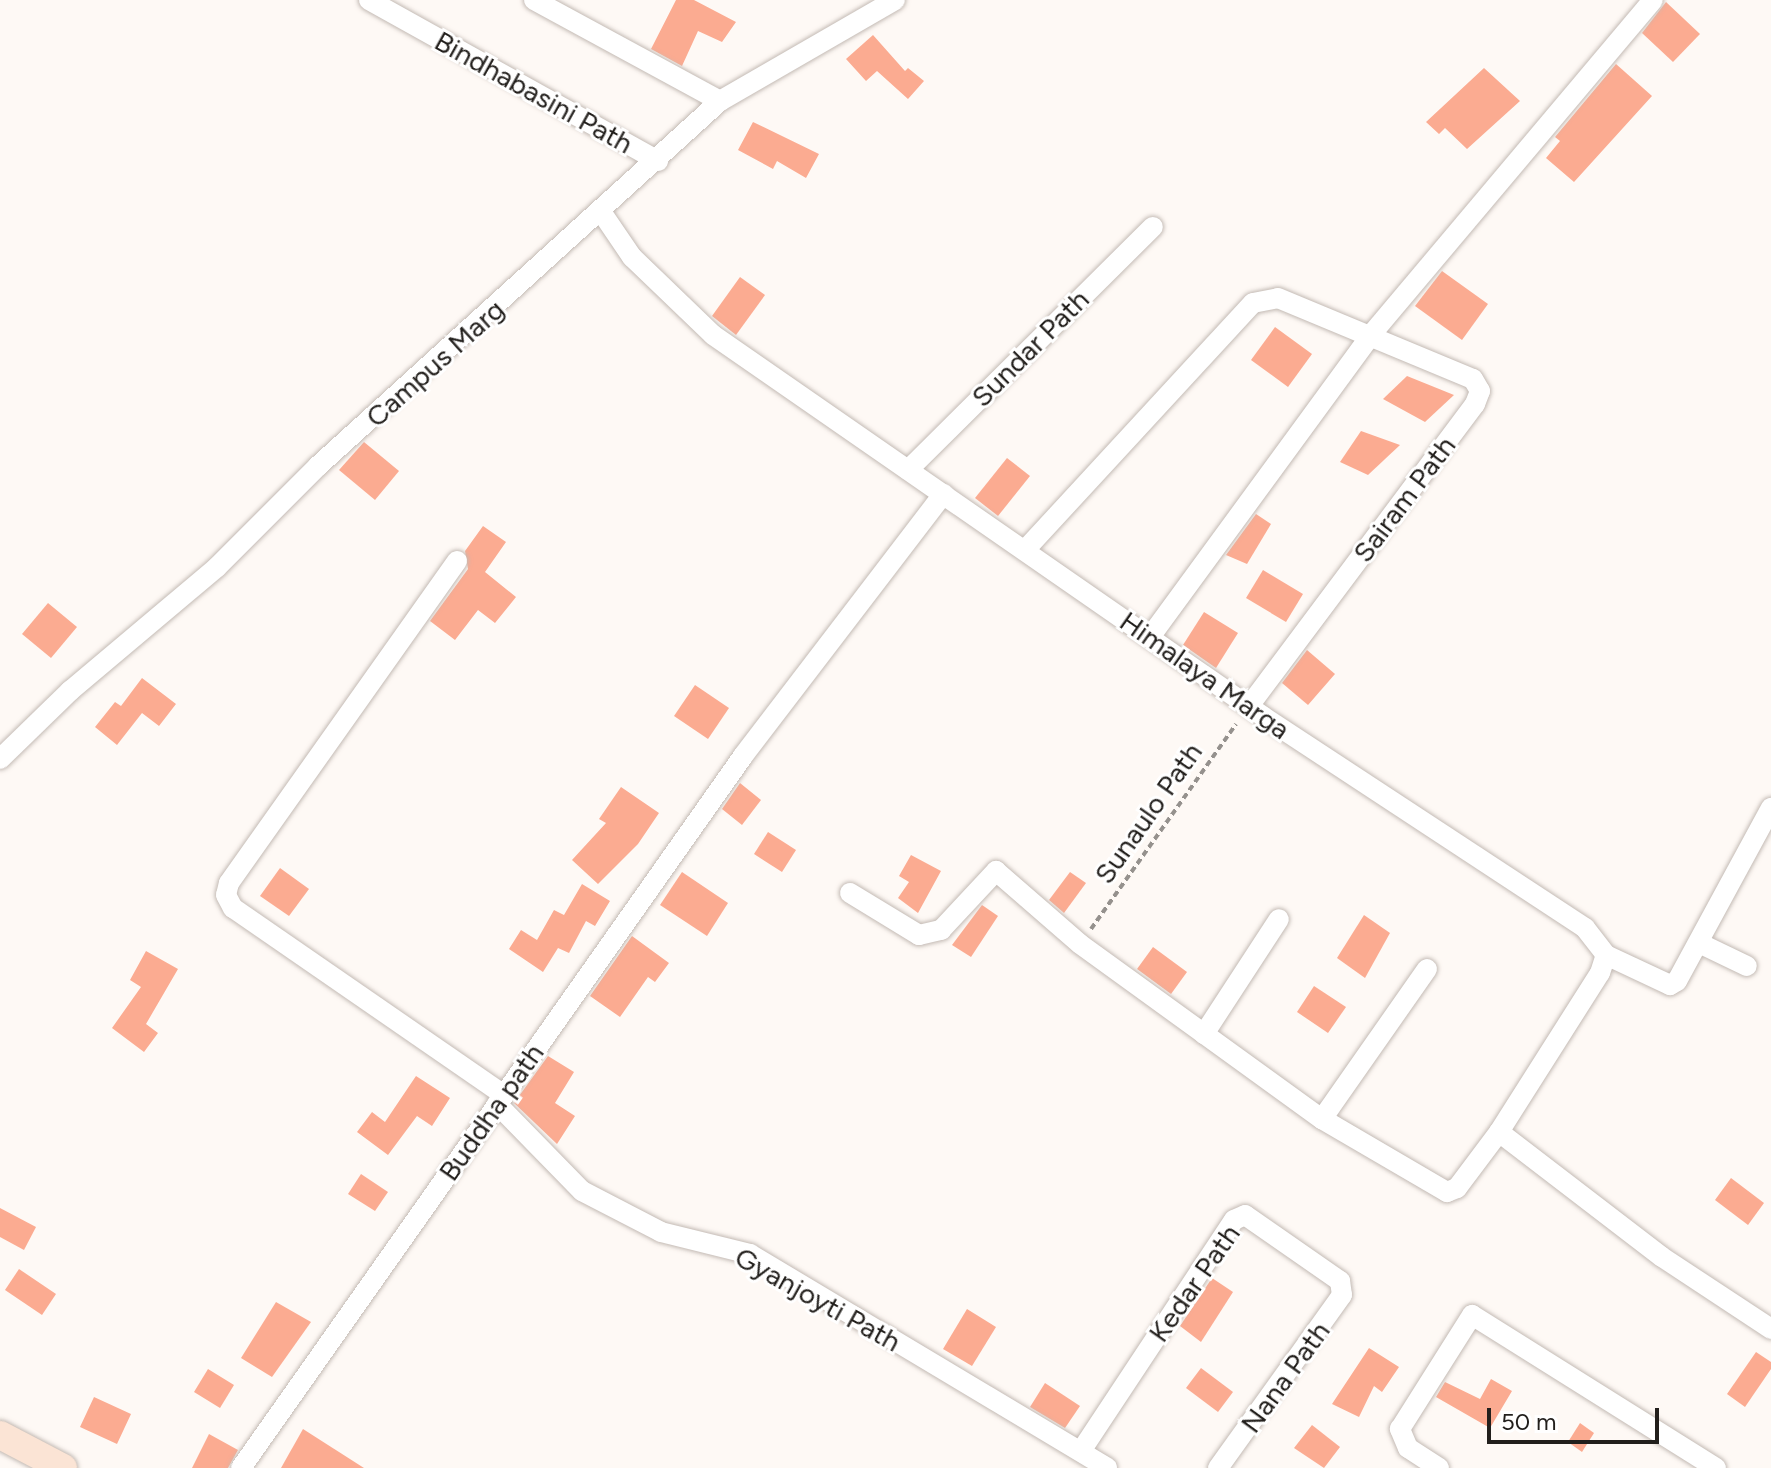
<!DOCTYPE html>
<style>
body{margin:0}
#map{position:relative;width:1771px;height:1468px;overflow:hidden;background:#fef9f5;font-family:Figtree,sans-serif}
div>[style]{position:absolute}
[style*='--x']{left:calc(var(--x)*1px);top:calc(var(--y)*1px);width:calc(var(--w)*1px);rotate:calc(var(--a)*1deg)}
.building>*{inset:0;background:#fbab91}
.path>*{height:4px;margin-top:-2px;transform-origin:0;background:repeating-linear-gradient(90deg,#95918d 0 6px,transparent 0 10px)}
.roads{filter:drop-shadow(0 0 2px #c3bab4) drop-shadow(0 0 2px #c3bab4)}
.minor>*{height:20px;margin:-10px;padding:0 10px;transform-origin:10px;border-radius:10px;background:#fff}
.secondary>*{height:28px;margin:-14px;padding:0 14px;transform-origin:14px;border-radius:14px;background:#fbe4d5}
span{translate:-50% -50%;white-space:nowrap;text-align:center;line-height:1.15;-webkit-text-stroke:6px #fff;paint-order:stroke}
.street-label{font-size:28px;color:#221f1c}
.scale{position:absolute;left:1487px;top:1408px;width:172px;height:36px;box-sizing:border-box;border:4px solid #221f1c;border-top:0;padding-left:10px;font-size:24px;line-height:28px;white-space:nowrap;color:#221f1c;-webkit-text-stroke:6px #fff;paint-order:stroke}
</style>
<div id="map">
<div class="building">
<i style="clip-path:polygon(676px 0,694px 0,736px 22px,722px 42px,698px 31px,682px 66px,651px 49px)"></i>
<i style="clip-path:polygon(1666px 2px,1700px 34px,1673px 62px,1642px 33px)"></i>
<i style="clip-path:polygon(873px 35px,905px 71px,908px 68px,924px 81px,908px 99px,877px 71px,866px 81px,846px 59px)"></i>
<i style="clip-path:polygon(1616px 64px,1652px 96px,1574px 182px,1546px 158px,1560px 141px,1555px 137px)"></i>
<i style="clip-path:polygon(1484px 68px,1520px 101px,1467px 149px,1445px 128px,1439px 134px,1426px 122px)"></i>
<i style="clip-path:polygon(753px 122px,819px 154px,806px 178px,777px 161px,773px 169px,738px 150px)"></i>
<i style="clip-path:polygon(1442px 271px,1488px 304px,1462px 340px,1415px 306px)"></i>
<i style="clip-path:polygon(740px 277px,765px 295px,736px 335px,712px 316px)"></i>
<i style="clip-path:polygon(1275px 327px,1312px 354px,1288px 387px,1251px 360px)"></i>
<i style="clip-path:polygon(1407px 376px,1454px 395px,1425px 422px,1383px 399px)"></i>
<i style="clip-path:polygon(1361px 431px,1400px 445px,1368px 475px,1340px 462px)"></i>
<i style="clip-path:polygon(364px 442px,399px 471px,375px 500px,339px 470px)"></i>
<i style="clip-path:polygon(1007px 458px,1030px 476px,998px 516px,975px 498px)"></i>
<i style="clip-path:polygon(1256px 514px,1271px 524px,1247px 564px,1226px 555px)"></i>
<i style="clip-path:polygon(483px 526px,506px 542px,485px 572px,516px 597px,495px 623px,478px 610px,455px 640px,430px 621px,468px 569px,465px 551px)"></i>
<i style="clip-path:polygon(1263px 570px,1303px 594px,1286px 622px,1246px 598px)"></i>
<i style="clip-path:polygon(48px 603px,77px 627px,51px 658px,22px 634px)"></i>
<i style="clip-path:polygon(1204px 612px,1238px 633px,1216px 668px,1183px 645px)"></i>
<i style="clip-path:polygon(1307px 650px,1335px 674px,1308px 705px,1282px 683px)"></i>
<i style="clip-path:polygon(142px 678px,176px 704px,159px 726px,142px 713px,117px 745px,95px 727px,115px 702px,121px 706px)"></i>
<i style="clip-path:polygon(695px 685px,729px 708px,708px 739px,674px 716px)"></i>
<i style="clip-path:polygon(740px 783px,761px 800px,742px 825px,722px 809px)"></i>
<i style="clip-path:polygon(621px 787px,659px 813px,638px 844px,598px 884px,572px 860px,606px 823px,599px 819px)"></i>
<i style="clip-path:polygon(768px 832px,796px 850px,782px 872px,754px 854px)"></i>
<i style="clip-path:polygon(911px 855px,941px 871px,918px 913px,898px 898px,909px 882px,899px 876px)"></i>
<i style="clip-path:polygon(280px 868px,309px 889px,289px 916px,260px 896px)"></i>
<i style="clip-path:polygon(682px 872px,728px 903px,707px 936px,660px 905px)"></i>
<i style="clip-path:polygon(1070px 872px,1086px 883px,1064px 913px,1049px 900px)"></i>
<i style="clip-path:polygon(582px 884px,610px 901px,595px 926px,586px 921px,569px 953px,558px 948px,543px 972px,509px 949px,521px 930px,537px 940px,554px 910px,564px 915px)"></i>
<i style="clip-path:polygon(982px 905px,998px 916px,971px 957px,952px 945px)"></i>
<i style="clip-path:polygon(1364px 915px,1390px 933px,1365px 978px,1337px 958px)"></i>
<i style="clip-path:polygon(632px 936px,669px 963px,655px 982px,648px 977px,620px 1017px,590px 996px)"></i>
<i style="clip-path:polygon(1153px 947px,1187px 972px,1171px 994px,1137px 969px)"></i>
<i style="clip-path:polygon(146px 951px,178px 969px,146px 1024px,158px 1033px,144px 1052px,112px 1028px,141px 987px,130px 980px)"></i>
<i style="clip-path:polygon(1314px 986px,1346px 1007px,1328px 1033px,1297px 1012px)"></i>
<i style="clip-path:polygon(548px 1056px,574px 1072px,555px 1103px,575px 1116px,557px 1144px,514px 1103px)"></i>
<i style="clip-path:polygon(416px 1076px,450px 1098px,432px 1126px,417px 1116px,388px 1155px,357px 1132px,372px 1112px,385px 1122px)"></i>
<i style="clip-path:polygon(361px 1174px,388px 1192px,375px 1211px,348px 1194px)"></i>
<i style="clip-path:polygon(1731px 1178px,1764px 1203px,1748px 1225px,1715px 1200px)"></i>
<i style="clip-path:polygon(0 1208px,36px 1227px,24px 1250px,0 1237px)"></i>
<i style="clip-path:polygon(19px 1269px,56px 1294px,42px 1315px,5px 1290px)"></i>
<i style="clip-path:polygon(1212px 1278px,1233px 1292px,1201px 1342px,1180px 1326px)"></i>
<i style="clip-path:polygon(276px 1302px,311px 1322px,272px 1377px,241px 1358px)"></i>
<i style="clip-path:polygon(967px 1309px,996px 1327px,972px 1366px,943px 1349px)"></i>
<i style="clip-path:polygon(1369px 1348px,1399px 1367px,1382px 1392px,1374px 1386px,1359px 1417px,1332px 1404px)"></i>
<i style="clip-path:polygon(1756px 1352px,1771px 1362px,1771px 1369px,1745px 1407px,1727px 1394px)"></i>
<i style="clip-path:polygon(1201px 1368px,1233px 1392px,1218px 1412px,1186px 1388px)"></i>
<i style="clip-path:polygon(208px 1369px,234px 1385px,220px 1408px,194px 1392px)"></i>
<i style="clip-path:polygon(1491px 1379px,1512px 1391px,1490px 1428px,1436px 1397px,1445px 1382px,1480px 1399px)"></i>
<i style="clip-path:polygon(1045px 1383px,1080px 1406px,1065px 1428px,1030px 1407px)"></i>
<i style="clip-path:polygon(94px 1397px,131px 1414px,117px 1444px,80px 1427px)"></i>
<i style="clip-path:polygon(1580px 1423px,1594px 1433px,1582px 1452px,1568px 1442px)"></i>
<i style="clip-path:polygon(1312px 1425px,1340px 1447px,1324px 1468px,1294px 1448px)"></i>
<i style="clip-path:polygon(303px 1429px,364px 1468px,281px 1468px)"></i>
<i style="clip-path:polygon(209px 1434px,238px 1450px,228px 1468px,192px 1468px)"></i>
</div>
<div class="path">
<i style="--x:1091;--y:929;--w:251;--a:-54.7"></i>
</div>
<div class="roads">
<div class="minor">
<i style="--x:369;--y:0;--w:331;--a:29.1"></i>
<i style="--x:534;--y:0;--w:212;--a:28.5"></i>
<i style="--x:600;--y:210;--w:57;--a:55.8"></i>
<i style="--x:632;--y:257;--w:112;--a:43.9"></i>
<i style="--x:713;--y:335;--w:670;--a:34.73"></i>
<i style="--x:1264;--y:717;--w:384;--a:33.3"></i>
<i style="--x:1585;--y:928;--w:34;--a:52"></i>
<i style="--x:1606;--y:955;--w:71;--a:25.1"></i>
<i style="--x:1670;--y:985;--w:8;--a:-30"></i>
<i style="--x:1677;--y:981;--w:197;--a:-61.5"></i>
<i style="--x:908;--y:470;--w:345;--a:-44.8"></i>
<i style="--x:1025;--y:550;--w:336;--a:-47.3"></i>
<i style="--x:1253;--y:303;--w:25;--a:-11"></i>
<i style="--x:1278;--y:298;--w:211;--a:22.6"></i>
<i style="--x:1473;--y:379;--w:14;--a:60"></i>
<i style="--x:1480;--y:391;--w:14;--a:111"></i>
<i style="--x:1475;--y:404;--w:377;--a:126.8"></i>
<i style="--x:457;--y:561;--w:395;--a:125.3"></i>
<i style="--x:229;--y:883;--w:12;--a:104"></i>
<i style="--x:226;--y:895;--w:15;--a:62"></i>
<i style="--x:233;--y:908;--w:328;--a:34.6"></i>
<i style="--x:1150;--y:637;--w:373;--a:-53.8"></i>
<i style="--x:1370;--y:336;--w:439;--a:-49.9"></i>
<i style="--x:0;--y:759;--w:98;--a:-44.2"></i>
<i style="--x:70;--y:691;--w:192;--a:-40.1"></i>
<i style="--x:217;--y:567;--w:143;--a:-45"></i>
<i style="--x:318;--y:466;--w:543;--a:-42.24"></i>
<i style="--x:720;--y:101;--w:202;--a:-30"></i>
<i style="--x:850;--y:893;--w:81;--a:31.3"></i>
<i style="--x:919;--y:935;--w:23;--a:-13"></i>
<i style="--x:941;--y:930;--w:81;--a:-47"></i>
<i style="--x:996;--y:871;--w:111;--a:41"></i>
<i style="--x:1080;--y:944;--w:299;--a:35.9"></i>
<i style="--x:1322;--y:1119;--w:145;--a:30.3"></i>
<i style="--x:1447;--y:1192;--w:11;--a:-22"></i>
<i style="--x:1457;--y:1188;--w:70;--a:-53.1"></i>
<i style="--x:1499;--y:1132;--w:205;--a:37.5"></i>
<i style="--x:1662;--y:1257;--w:131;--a:33.4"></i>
<i style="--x:1699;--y:943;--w:53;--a:25.6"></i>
<i style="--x:1204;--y:1034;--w:137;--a:-56.9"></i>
<i style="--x:497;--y:1104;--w:122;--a:45.7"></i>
<i style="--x:582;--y:1191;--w:89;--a:27.4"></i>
<i style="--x:661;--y:1232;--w:92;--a:13.9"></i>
<i style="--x:750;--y:1254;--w:416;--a:30.9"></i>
<i style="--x:1322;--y:1119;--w:183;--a:-55"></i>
<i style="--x:1499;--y:1132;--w:188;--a:-57.6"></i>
<i style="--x:1600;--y:973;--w:19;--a:-72"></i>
<i style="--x:1081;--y:1451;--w:277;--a:-56.5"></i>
<i style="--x:1234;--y:1220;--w:12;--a:-24"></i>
<i style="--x:1245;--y:1215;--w:116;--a:34.8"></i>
<i style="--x:1340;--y:1281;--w:14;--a:82"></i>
<i style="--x:1342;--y:1295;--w:213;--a:125.6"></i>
<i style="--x:241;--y:1468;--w:871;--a:-54.81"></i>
<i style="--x:743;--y:756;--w:330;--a:-52.6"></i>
<i style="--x:1439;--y:1468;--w:37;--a:-147"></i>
<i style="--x:1408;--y:1448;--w:21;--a:-113"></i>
<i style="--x:1400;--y:1429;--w:135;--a:-57.7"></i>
<i style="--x:1472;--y:1315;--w:288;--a:32.1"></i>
</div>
<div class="secondary">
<i style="--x:0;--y:1435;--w:71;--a:27.6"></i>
</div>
</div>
<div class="street-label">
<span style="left:534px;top:92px;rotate:29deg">Bindhabasini Path</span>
<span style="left:1030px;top:348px;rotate:-45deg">Sundar Path</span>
<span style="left:435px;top:363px;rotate:-42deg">Campus Marg</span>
<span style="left:1404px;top:499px;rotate:-53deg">Sairam Path</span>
<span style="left:1205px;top:675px;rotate:35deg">Himalaya Marga</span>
<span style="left:1148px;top:813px;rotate:-55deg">Sunaulo Path</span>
<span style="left:491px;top:1112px;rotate:-55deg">Buddha path</span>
<span style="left:1194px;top:1283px;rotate:-55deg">Kedar Path</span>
<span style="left:818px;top:1299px;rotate:29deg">Gyanjoyti Path</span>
<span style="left:1285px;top:1377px;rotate:-54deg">Nana Path</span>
</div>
<div class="scale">50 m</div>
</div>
